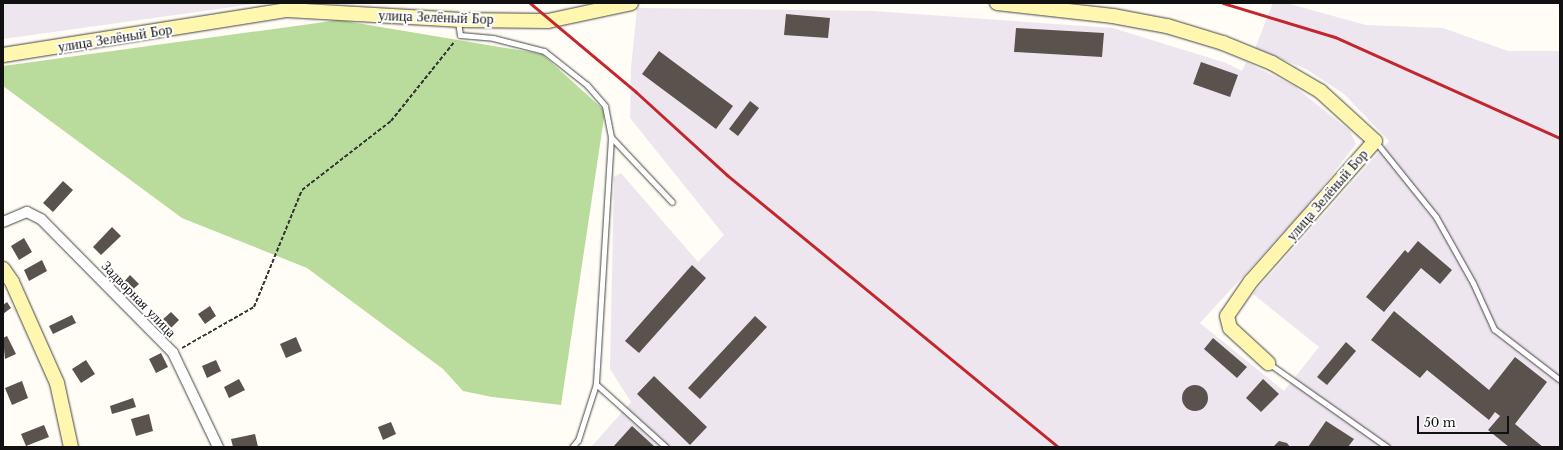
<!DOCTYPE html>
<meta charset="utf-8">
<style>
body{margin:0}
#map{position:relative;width:1563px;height:450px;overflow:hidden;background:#fffdf5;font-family:"Libre Baskerville",serif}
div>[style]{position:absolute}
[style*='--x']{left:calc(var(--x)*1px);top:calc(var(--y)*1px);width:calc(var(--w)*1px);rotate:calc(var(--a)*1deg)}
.industrial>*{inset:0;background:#eee6ef}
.forest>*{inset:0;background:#b9dc9c}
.building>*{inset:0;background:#5a524d}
.round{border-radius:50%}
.path>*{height:2px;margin-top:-1px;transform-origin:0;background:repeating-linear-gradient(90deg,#333 0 4px,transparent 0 6px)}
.roads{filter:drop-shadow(0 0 1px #444) drop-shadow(0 0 1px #444)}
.lane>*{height:5px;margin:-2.5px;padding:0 2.5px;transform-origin:2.5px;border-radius:2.5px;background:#fff}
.street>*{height:10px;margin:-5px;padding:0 5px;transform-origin:5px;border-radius:5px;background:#fff}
.secondary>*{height:14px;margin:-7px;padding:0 7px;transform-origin:7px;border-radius:7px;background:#fff6b0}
.rail>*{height:3px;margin:-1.5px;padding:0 1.5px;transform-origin:1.5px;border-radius:1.5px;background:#c4262e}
span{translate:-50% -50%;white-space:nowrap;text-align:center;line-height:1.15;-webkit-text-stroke:4px #fff;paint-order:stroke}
.street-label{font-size:14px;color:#111}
.frame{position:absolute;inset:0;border:4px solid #111;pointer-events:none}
.scale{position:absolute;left:1417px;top:416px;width:92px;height:18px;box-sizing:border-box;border:2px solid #111;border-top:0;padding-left:5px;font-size:12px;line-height:14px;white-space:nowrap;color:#111;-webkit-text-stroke:3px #fff;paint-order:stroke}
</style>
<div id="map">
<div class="industrial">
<i style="clip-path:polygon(3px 3px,261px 3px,3px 39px)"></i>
<i style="clip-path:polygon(1273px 3px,1286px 3px,1366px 25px,1443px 28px,1508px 51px,1560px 51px,1560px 447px,591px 447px,631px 402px,610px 369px,614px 177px,621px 173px,698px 262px,724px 235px,630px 118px,631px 68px,637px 8px,873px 11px,1113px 28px,1226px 63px,1242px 71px,1246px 62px,1294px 86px,1350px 131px,1356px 144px,1306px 208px,1200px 323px,1284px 391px,1319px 347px,1253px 294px,1389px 141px,1344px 94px,1306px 69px,1255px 48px)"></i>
</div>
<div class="forest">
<i style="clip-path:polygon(339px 20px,542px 54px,605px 111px,561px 405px,492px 397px,463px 391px,443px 369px,307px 268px,182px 218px,3px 86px,3px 66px)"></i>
</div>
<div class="building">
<i style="clip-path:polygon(786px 14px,830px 18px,828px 38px,784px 35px)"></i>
<i style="clip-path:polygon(1016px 28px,1104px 33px,1102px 57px,1014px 52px)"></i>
<i style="clip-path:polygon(659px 51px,733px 106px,716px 129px,642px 74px)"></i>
<i style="clip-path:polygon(1201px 62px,1238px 75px,1230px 97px,1193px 84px)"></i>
<i style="clip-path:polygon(750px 101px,759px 108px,738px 136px,729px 129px)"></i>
<i style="clip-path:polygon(63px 181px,73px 190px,53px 212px,43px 203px)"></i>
<i style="clip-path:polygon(112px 227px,121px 236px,101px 255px,93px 247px)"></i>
<i style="clip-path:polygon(24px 238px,32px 252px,19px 260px,11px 246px)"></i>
<i style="clip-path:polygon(1418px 241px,1452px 270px,1440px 284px,1421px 268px,1384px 312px,1366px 297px,1405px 250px,1408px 253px)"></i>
<i style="clip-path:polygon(42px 260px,47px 271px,29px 281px,24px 270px)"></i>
<i style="clip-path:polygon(692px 265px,706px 278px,639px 353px,625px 341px)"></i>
<i style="clip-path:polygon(130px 275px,139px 284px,130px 292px,122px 284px)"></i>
<i style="clip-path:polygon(7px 302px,11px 308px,3px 314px,3px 305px)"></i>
<i style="clip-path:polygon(210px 306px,216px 316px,205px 324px,198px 314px)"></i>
<i style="clip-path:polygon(1394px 311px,1489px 390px,1515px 357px,1547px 382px,1515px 424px,1543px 447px,1509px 447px,1488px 430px,1500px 416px,1495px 412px,1489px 420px,1427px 370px,1420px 378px,1371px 340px)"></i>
<i style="clip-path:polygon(171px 312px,179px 320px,169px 330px,161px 321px)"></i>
<i style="clip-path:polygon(72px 315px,76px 323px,53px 334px,49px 326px)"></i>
<i style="clip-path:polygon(755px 316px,767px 327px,700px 399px,688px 388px)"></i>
<i style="clip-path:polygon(7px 336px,16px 354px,5px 359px,3px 338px)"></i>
<i style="clip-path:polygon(296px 337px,302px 351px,286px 358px,280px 344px)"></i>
<i style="clip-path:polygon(1213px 338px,1247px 367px,1237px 378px,1204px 349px)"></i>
<i style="clip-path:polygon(1346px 342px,1356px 351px,1327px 385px,1317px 377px)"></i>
<i style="clip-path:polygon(161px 353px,168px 367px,156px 373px,149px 359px)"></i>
<i style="clip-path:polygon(86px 360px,95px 374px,81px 383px,72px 369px)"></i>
<i style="clip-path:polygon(216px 360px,221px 371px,207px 378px,202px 366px)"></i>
<i style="clip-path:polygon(654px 376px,707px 427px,690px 445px,637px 394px)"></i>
<i style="clip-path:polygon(239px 379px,245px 390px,229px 398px,224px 387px)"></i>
<i style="clip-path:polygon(1263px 379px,1279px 394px,1261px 412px,1246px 398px)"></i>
<i style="clip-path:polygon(22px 381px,28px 398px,12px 405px,5px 388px)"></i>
<i class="round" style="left:1182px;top:385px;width:26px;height:26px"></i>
<i style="clip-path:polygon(133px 398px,136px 407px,112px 414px,110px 406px)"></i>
<i style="clip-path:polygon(149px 414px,153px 431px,136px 436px,131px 419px)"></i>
<i style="clip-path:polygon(1326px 421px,1354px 439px,1348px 447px,1308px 447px)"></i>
<i style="clip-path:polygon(391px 422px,396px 434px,383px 440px,378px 427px)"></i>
<i style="clip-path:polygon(44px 425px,49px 437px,26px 446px,21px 434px)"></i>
<i style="clip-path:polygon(632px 426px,655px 447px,613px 447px)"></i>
<i style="clip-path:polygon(255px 434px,258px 447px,233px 447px,231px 439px)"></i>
<i style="clip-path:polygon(1279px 441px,1287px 443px,1290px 447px,1273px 447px)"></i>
</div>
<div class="path">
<i style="--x:182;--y:348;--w:83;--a:-29.7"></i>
<i style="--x:254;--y:307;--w:126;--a:-67.7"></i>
<i style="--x:302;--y:190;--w:113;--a:-37.8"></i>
<i style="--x:391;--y:121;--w:102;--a:-51.3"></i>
</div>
<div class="roads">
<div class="lane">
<i style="--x:458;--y:21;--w:14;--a:82"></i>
<i style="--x:460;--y:35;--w:33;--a:5"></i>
<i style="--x:493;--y:38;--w:53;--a:14.3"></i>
<i style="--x:544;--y:51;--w:55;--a:38.3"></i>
<i style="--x:587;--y:85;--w:28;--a:49"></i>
<i style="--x:605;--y:106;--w:32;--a:79"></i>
<i style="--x:611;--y:137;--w:247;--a:93.5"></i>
<i style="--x:596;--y:384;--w:59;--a:107.8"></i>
<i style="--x:578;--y:440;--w:9;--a:131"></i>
<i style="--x:611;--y:137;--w:89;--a:46.8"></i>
<i style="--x:1375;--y:141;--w:97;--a:51.2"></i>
<i style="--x:1436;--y:217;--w:76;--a:60.7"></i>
<i style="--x:1473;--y:283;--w:51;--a:65.5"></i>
<i style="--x:1494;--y:329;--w:83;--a:37.7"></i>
<i style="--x:1268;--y:363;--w:146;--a:35.2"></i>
<i style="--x:596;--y:384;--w:94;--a:42"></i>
</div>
<div class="street">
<i style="--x:3;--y:222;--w:26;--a:-23"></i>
<i style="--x:27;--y:212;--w:16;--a:27"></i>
<i style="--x:41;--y:219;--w:188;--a:45.4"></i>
<i style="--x:173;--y:353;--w:104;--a:64.4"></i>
</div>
<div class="secondary">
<i style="--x:997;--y:3;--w:117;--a:6.4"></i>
<i style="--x:1113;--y:16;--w:55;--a:10.5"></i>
<i style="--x:1167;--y:26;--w:59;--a:16.9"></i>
<i style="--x:1223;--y:43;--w:53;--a:22.2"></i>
<i style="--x:1272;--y:63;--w:56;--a:30.3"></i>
<i style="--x:1320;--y:91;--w:74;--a:42.3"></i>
<i style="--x:1375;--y:141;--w:187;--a:131.5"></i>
<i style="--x:1251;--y:281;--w:42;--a:124.4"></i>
<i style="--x:1227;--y:316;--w:12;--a:76"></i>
<i style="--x:1230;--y:328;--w:52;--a:42.6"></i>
<i style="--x:3;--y:55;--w:288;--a:-9"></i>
<i style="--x:287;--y:10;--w:171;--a:3.3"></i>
<i style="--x:458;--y:20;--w:90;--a:0.6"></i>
<i style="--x:548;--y:21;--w:85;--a:-12.2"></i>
<i style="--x:3;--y:269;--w:16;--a:55"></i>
<i style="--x:12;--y:282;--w:111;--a:66"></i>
<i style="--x:57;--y:383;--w:66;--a:77.7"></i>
</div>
</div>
<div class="rail">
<i style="--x:530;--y:3;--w:138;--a:40"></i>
<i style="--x:636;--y:92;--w:123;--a:42.4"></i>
<i style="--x:727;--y:175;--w:428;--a:39.4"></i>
<i style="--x:1223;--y:3;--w:117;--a:16.9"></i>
<i style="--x:1335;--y:37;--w:247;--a:24.2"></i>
</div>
<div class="street-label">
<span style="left:436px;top:17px;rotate:2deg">улица Зелёный Бор</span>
<span style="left:115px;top:38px;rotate:-9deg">улица Зелёный Бор</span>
<span style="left:1327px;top:195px;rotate:-49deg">улица Зелёный Бор</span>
<span style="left:139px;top:299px;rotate:46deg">Задворная улица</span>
</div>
<div class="frame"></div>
<div class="scale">50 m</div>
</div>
